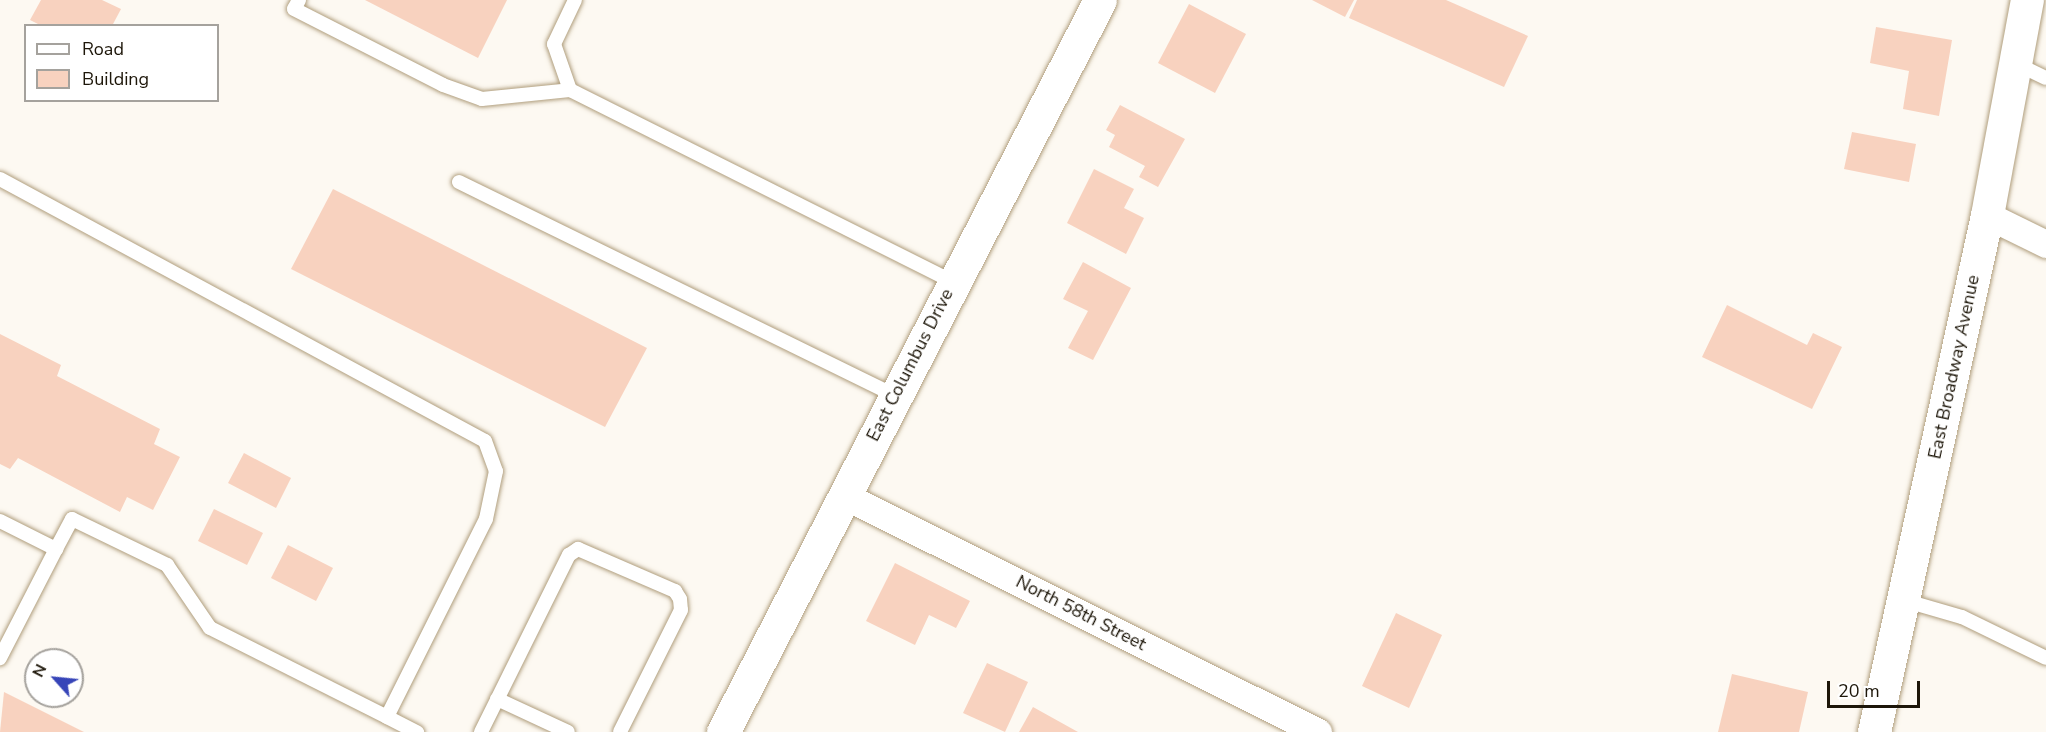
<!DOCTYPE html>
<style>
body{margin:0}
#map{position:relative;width:2046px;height:732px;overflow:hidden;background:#fdf9f2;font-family:"Nunito Sans",sans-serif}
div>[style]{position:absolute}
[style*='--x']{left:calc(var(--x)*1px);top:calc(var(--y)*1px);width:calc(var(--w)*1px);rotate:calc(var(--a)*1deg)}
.building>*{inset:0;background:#f8d2bf}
.roads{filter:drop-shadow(0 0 2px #b09e7d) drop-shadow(0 0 2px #b09e7d)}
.lane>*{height:14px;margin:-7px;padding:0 7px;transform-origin:7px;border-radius:7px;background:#fff}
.street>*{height:27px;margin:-13.5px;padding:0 13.5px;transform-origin:13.5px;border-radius:13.5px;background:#fff}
.secondary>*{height:33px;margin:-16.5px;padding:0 16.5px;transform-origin:16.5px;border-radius:16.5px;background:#fff}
span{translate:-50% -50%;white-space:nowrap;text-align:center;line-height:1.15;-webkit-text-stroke:4.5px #fff;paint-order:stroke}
.street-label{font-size:18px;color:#1d1609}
.legend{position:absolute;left:24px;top:24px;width:195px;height:78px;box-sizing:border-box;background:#fff;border:2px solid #a5a29d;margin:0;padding:8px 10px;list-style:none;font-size:18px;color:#1d1609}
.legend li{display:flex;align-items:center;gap:12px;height:30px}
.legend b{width:30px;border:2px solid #a5a29d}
.north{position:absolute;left:24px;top:648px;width:60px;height:60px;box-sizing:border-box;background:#fff;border:2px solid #a5a29d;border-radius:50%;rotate:297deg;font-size:16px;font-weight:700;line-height:24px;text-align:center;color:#1d1609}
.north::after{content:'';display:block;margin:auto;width:21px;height:27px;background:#3745b8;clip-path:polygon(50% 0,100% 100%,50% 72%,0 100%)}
.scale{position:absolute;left:1827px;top:681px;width:93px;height:27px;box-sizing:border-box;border:3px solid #1d1609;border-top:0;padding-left:8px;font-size:18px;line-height:21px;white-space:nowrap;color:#1d1609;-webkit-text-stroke:4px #fff;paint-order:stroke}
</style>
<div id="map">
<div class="building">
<i style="clip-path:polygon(41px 0,102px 0,121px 9px,112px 26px,42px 26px,30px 20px)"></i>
<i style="clip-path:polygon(365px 0,507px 0,478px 58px)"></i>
<i style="clip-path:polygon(1312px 0,1354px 0,1345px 17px)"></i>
<i style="clip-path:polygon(1357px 0,1446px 0,1528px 36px,1504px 87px,1349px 18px)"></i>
<i style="clip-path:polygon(1189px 4px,1246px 34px,1215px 93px,1158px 63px)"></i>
<i style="clip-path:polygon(1876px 27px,1952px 40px,1939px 116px,1903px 109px,1909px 71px,1870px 63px)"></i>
<i style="clip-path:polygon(1120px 105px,1185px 139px,1158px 187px,1139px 177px,1145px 166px,1109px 147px,1115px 135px,1106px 130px)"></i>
<i style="clip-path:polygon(1852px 132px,1916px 144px,1909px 182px,1844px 169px)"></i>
<i style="clip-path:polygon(1094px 169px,1134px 189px,1124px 208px,1144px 218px,1126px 254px,1067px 223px)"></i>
<i style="clip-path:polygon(333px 189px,647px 348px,605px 427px,291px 269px)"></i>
<i style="clip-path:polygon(1083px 262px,1131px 288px,1093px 360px,1068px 348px,1088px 311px,1063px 299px)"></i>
<i style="clip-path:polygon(1727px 305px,1807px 345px,1813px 333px,1842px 347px,1812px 409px,1702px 357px)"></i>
<i style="clip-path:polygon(0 334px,61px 365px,57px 376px,160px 429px,154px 444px,180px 457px,153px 510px,127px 497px,120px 512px,18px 458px,10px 469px,0 464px)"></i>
<i style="clip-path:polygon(244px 453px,291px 478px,276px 508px,228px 483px)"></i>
<i style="clip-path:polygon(214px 509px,263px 533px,247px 565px,198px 541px)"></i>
<i style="clip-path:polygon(288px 545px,333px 568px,316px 601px,271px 578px)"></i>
<i style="clip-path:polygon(895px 563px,970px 601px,956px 628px,929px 615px,915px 645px,866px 621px)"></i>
<i style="clip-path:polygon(1396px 613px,1442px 635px,1409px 708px,1362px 686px)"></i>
<i style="clip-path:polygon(987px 663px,1028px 682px,1005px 732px,963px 713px)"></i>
<i style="clip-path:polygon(1732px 674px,1808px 692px,1799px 732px,1718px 732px)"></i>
<i style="clip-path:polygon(4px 692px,84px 732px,0 732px)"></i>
<i style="clip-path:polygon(1033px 707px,1078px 732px,1019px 732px)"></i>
</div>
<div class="roads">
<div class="lane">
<i style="--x:299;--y:0;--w:10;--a:119"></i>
<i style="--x:294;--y:9;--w:167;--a:27"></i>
<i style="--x:443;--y:85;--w:41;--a:19.7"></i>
<i style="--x:482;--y:99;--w:88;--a:-5.8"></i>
<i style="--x:575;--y:0;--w:49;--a:115.5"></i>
<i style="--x:554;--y:44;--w:49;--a:70.8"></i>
<i style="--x:570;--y:90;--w:429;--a:26.6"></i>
<i style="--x:2015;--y:63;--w:34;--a:26"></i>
<i style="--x:0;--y:179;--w:551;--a:28.38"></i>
<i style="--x:485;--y:441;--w:32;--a:70"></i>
<i style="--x:496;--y:471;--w:49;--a:101.8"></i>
<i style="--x:486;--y:519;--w:221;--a:116.6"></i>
<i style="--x:387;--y:717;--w:34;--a:27"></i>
<i style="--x:459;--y:182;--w:486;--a:26.1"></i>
<i style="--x:0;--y:521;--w:63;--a:26.6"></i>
<i style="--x:56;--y:549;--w:123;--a:117.2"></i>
<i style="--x:56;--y:549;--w:34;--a:-62"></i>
<i style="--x:72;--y:519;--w:106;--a:25.8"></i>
<i style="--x:167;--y:565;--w:76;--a:55.7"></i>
<i style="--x:210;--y:628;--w:198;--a:26.7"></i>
<i style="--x:1903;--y:600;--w:61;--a:16.1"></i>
<i style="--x:1962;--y:617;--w:93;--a:26"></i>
<i style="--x:497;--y:699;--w:78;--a:24.9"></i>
<i style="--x:481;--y:732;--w:198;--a:-63.6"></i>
<i style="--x:569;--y:555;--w:11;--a:-34"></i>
<i style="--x:578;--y:549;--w:106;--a:23.4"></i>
<i style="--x:675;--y:591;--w:9;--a:58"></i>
<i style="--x:680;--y:599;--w:11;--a:85"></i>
<i style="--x:681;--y:610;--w:136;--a:116.6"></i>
</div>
<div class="street">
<i style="--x:1987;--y:215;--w:66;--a:26.2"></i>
<i style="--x:843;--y:495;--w:531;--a:26.52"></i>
</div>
<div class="secondary">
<i style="--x:723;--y:732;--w:823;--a:-62.75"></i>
<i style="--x:1874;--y:732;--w:529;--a:-77.67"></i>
<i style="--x:1987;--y:215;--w:219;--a:-79.5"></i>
</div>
</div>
<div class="street-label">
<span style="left:910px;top:365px;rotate:-63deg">East Columbus Drive</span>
<span style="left:1954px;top:367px;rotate:-78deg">East Broadway Avenue</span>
<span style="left:1081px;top:613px;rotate:27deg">North 58th Street</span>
</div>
<ul class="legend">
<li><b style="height:8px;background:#fff"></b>Road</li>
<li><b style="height:16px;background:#f8d2bf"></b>Building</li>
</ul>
<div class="north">N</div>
<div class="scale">20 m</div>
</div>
